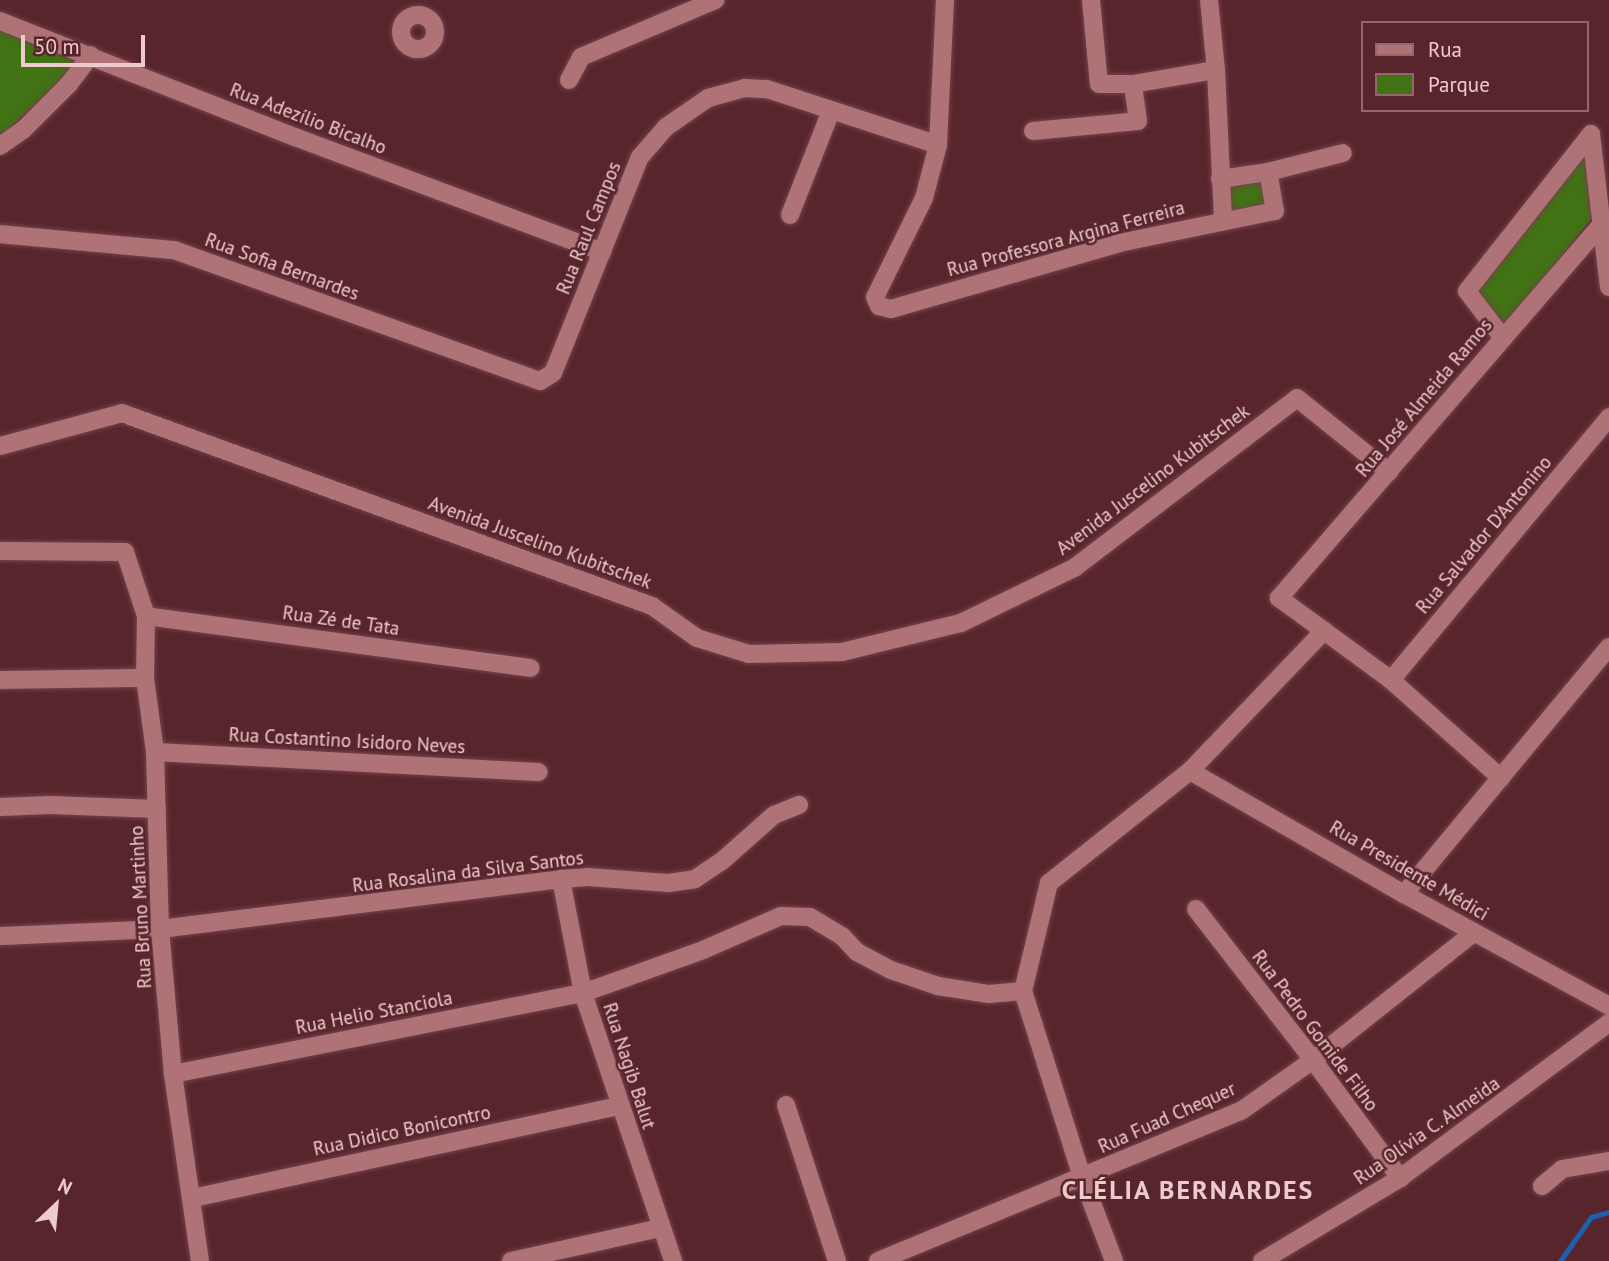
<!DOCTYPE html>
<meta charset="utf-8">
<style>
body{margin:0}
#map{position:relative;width:1609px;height:1261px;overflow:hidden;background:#59252c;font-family:"PT Sans",sans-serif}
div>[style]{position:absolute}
.green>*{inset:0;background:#417213;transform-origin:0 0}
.stream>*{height:5px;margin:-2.5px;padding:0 2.5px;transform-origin:2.5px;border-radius:2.5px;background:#1a62af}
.roads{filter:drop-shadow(0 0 2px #71444c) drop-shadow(0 0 2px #71444c)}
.minor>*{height:18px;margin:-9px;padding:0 9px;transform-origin:9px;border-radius:9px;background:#ae7277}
.minor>.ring{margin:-9px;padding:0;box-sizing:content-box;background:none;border:18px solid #ae7277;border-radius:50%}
span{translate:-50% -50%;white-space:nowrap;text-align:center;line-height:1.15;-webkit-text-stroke:5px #59252c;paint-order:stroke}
.street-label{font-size:19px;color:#edcbcd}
.district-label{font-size:26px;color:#edcbcd;font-weight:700;letter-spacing:2px}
.legend{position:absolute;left:1361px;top:21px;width:228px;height:91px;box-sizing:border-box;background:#59252c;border:2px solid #94676c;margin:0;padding:9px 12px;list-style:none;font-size:21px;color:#edcbcd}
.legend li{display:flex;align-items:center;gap:14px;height:35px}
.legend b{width:35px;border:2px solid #94676c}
.north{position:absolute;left:21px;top:1170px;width:70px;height:70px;-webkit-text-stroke:5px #59252c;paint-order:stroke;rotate:26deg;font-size:19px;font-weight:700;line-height:28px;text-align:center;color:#edcbcd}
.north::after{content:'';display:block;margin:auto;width:24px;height:32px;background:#edcbcd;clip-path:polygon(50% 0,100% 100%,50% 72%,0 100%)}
.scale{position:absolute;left:21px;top:35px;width:124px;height:32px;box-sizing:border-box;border:4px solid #edcbcd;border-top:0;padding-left:9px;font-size:21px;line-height:24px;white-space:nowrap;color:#edcbcd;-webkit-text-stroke:5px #59252c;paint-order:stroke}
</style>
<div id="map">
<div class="green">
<div style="clip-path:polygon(0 30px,79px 56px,61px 80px,0 137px)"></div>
<div style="clip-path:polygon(1585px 156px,1592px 218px,1505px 325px,1477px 292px)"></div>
<div style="left:1266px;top:176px;width:33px;height:42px;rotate:83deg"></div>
</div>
<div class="stream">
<div style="left:1560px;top:1261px;width:54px;rotate:-54.8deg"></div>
<div style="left:1591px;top:1217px;width:19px;rotate:-16deg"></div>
</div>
<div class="roads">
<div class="minor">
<div style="left:945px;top:0;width:145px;rotate:92.8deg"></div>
<div style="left:938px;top:145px;width:55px;rotate:104.8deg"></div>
<div style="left:924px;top:198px;width:110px;rotate:116.3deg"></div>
<div style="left:875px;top:297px;width:10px;rotate:66deg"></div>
<div style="left:879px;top:306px;width:12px;rotate:14deg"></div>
<div style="left:891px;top:309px;width:237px;rotate:-16.1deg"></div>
<div style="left:1119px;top:243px;width:159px;rotate:-11.6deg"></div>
<div style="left:1275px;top:211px;width:40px;rotate:-100deg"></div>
<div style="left:1091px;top:0;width:84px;rotate:84.6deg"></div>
<div style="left:1099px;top:84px;width:34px"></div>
<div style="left:1133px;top:84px;width:84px;rotate:-9.6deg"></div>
<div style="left:1209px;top:0;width:70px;rotate:84.3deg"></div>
<div style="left:1216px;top:70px;width:150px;rotate:87.3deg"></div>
<div class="ring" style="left:401px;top:15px;width:16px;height:16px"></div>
<div style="left:0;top:21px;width:317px;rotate:21.5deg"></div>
<div style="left:295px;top:137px;width:328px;rotate:20.5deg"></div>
<div style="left:569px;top:80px;width:26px;rotate:-62deg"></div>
<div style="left:581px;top:57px;width:146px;rotate:-23deg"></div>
<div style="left:1033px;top:131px;width:105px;rotate:-5.4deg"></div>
<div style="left:1138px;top:121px;width:37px;rotate:-98deg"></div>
<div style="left:0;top:146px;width:28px;rotate:-35deg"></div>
<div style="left:23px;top:130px;width:65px;rotate:-45deg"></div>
<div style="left:69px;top:84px;width:36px;rotate:-53deg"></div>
<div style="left:1220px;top:179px;width:49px;rotate:-8.3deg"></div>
<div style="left:1268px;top:172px;width:77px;rotate:-14.2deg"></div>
<div style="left:790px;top:215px;width:112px;rotate:-68.5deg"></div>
<div style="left:0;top:234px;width:175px;rotate:5.3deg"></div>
<div style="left:174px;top:250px;width:389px;rotate:19.7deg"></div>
<div style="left:540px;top:381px;width:15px;rotate:-32deg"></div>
<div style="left:553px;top:373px;width:233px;rotate:-68.1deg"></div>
<div style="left:640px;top:157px;width:40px;rotate:-49deg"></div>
<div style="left:666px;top:127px;width:51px;rotate:-34.6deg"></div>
<div style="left:708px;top:98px;width:38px;rotate:-15deg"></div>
<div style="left:745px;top:88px;width:22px;rotate:3deg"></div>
<div style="left:767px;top:89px;width:180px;rotate:18.1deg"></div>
<div style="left:1503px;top:338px;width:59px;rotate:-127.5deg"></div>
<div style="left:1467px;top:291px;width:200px;rotate:-51.7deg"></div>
<div style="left:1591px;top:134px;width:154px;rotate:83.3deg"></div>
<div style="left:0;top:446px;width:126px;rotate:-15.1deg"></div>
<div style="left:122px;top:413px;width:564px;rotate:20.01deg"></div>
<div style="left:652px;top:606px;width:55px;rotate:35.4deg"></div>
<div style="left:697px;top:638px;width:54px;rotate:17.1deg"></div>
<div style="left:749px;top:654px;width:93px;rotate:-1.2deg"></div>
<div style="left:842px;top:652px;width:122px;rotate:-13.7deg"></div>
<div style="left:961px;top:623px;width:126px;rotate:-26deg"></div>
<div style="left:1074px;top:568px;width:280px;rotate:-37.3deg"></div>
<div style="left:1297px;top:398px;width:118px;rotate:38.8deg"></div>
<div style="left:0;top:551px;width:125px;rotate:0.5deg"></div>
<div style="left:125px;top:552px;width:67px;rotate:71.8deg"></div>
<div style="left:146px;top:616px;width:62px;rotate:90.9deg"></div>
<div style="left:145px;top:678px;width:75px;rotate:82.3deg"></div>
<div style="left:155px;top:752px;width:177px;rotate:88.4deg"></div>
<div style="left:160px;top:929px;width:146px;rotate:84.9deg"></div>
<div style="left:173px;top:1074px;width:189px;rotate:81.8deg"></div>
<div style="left:146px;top:616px;width:388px;rotate:7.7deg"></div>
<div style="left:0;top:680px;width:145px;rotate:-0.8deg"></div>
<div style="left:1391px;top:680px;width:342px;rotate:-50.3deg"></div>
<div style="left:155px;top:752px;width:384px;rotate:3deg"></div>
<div style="left:1190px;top:771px;width:247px;rotate:29.9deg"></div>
<div style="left:1404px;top:894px;width:234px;rotate:28.6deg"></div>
<div style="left:1501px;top:778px;width:147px;rotate:-138.3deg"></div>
<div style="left:1391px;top:680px;width:139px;rotate:-143.8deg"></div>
<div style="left:1279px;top:598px;width:491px;rotate:-49.2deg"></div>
<div style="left:0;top:807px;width:50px;rotate:-2.3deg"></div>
<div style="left:50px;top:805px;width:107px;rotate:2.1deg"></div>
<div style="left:561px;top:879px;width:116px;rotate:79.1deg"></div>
<div style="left:583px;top:993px;width:283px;rotate:71.4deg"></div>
<div style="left:1404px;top:894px;width:321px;rotate:-50.3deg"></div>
<div style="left:1196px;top:909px;width:191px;rotate:52.2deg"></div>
<div style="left:1313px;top:1060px;width:147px;rotate:53.6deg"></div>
<div style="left:0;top:936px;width:160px;rotate:-2.5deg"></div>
<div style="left:160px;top:929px;width:404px;rotate:-7.1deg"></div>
<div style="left:561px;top:879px;width:27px;rotate:-4deg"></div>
<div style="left:588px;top:877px;width:80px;rotate:4.3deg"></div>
<div style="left:668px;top:883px;width:27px;rotate:-8deg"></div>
<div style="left:695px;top:879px;width:32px;rotate:-34deg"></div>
<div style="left:722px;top:861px;width:69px;rotate:-41.5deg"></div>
<div style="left:774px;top:815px;width:27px;rotate:-22deg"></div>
<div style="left:1023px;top:991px;width:195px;rotate:72.4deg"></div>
<div style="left:1082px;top:1177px;width:90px;rotate:69.1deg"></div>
<div style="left:173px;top:1074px;width:418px;rotate:-11.2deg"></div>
<div style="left:583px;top:993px;width:127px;rotate:-19.7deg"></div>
<div style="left:703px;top:950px;width:85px;rotate:-23.6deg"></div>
<div style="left:781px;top:916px;width:29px;rotate:2deg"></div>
<div style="left:810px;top:917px;width:37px;rotate:31deg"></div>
<div style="left:842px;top:936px;width:22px;rotate:47deg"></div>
<div style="left:857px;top:952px;width:38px;rotate:28deg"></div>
<div style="left:891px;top:970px;width:50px;rotate:18.8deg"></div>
<div style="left:938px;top:986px;width:52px;rotate:8.9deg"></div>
<div style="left:989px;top:994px;width:34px;rotate:-5deg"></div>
<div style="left:1023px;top:991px;width:111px;rotate:-76.5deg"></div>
<div style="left:1049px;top:883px;width:180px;rotate:-38.5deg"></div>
<div style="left:1190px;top:771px;width:194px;rotate:-46.3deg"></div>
<div style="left:786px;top:1105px;width:164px;rotate:71.9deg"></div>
<div style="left:1542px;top:1186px;width:26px;rotate:-40deg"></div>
<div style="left:1562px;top:1169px;width:48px;rotate:-9.7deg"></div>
<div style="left:193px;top:1198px;width:436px;rotate:-12.2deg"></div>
<div style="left:511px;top:1261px;width:153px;rotate:-12.5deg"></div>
<div style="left:878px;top:1261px;width:393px;rotate:-22.5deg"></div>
<div style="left:1241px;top:1111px;width:88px;rotate:-35.3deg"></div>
<div style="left:1313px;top:1060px;width:204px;rotate:-38.4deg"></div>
<div style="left:1262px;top:1261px;width:161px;rotate:-31deg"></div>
<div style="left:1400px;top:1178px;width:260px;rotate:-36.6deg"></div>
</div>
</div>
<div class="street-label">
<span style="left:308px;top:119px;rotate:21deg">Rua Adezílio Bicalho</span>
<span style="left:589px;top:228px;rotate:-68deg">Rua Raul Campos</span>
<span style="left:1066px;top:239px;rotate:-15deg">Rua Professora Argina Ferreira</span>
<span style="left:282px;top:267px;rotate:20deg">Rua Sofia Bernardes</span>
<span style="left:1424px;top:398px;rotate:-50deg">Rua José Almeida Ramos</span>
<span style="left:1153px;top:480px;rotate:-37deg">Avenida Juscelino Kubitschek</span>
<span style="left:1484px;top:535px;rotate:-50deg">Rua Salvador D'Antonino</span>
<span style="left:540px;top:543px;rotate:20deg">Avenida Juscelino Kubitschek</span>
<span style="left:341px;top:621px;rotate:8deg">Rua Zé de Tata</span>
<span style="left:347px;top:741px;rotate:3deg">Rua Costantino Isidoro Neves</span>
<span style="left:1409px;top:871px;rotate:30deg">Rua Presidente Médici</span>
<span style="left:468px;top:872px;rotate:-7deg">Rua Rosalina da Silva Santos</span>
<span style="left:141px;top:907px;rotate:-93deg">Rua Bruno Martinho</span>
<span style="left:374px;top:1013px;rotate:-11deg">Rua Helio Stanciola</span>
<span style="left:1315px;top:1031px;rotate:53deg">Rua Pedro Gomide Filho</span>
<span style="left:629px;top:1066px;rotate:72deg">Rua Nagib Balut</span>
<span style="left:1167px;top:1118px;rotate:-24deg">Rua Fuad Chequer</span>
<span style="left:402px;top:1131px;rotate:-12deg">Rua Didico Bonicontro</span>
<span style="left:1427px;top:1131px;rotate:-35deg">Rua Olívia C. Almeida</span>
</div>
<div class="district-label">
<span style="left:1188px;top:1190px">CLÉLIA BERNARDES</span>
</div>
<ul class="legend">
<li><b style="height:9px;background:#ae7277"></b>Rua</li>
<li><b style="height:19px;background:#417213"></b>Parque</li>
</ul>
<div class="north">N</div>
<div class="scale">50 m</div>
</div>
